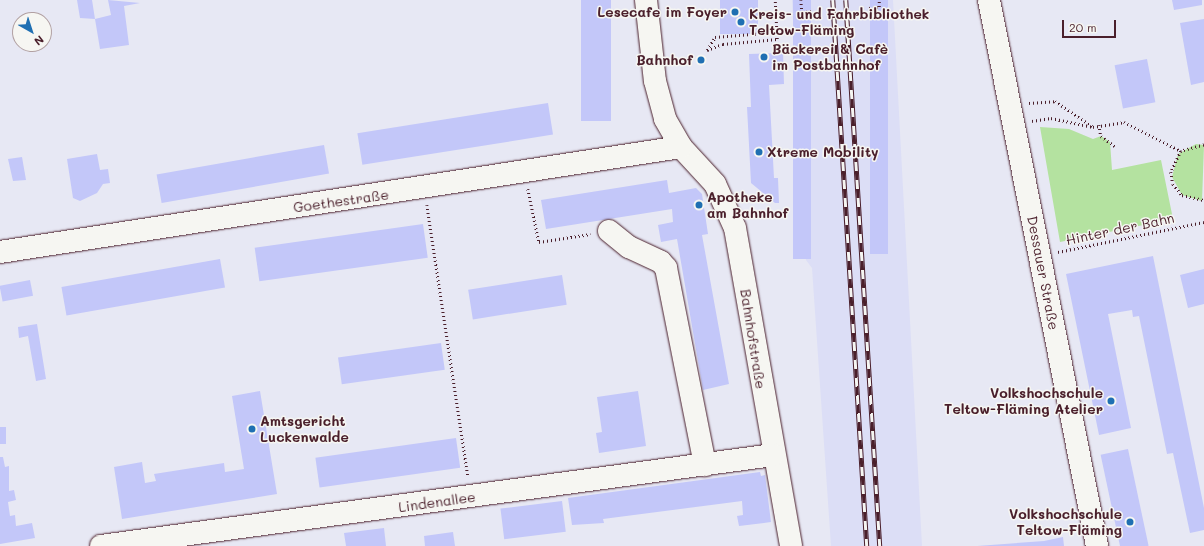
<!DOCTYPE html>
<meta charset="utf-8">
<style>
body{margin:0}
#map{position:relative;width:1204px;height:546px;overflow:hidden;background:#e7e8f4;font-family:Mali,sans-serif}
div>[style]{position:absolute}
.built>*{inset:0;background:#dcdef6}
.green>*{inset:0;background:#b4e2a0}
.building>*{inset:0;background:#c3c7f9;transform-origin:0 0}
.path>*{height:2.5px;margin-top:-1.25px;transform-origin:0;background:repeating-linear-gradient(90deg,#4a1f2b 0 1px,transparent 0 4px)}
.roads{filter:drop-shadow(0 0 1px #4a1f2b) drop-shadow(0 0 1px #4a1f2b)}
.minor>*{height:22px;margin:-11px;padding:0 11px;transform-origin:11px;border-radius:11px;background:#f6f6f2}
.rail>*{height:4.5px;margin-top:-2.25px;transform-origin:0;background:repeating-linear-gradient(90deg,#f6f6f2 0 9px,#4a1f2b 0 18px);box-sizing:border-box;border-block:1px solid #4a1f2b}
.dots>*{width:11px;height:11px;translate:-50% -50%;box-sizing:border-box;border:2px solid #f6f6f2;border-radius:50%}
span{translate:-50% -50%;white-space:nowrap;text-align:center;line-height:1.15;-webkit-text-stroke:3px #f6f6f2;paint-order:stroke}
.poi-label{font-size:14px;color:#4a1f2b;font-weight:700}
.right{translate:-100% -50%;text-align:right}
.left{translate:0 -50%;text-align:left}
.street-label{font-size:14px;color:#4a1f2b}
.north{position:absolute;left:12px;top:12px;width:40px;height:40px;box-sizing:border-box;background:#f6f6f2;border:1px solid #b1a0a2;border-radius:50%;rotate:141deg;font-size:11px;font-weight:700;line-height:16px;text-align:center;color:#4a1f2b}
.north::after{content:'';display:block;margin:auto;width:14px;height:18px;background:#1f6fb2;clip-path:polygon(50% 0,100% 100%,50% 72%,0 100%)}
.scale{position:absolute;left:1062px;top:20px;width:54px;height:18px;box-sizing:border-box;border:2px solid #4a1f2b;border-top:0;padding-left:5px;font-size:12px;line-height:14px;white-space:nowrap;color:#4a1f2b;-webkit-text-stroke:3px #f6f6f2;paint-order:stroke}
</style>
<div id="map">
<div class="built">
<div style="clip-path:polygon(792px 0,893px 0,922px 546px,831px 546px,812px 268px,806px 260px)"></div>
</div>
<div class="green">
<div style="clip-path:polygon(1040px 127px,1069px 129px,1093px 139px,1101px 136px,1110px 142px,1112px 170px,1161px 160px,1173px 219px,1060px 242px)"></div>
<div style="clip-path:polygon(1196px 144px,1204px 145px,1202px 201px,1182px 195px,1172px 177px,1178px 154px)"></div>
</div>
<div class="building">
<div style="clip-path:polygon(77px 0,92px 0,95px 19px,80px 18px)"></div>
<div style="clip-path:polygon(108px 0,140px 3px,124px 6px,129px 45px,100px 49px,95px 19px,111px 15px)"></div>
<div style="left:581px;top:0;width:30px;height:121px"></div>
<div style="left:720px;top:0;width:38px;height:34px"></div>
<div style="left:793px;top:0;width:18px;height:259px"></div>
<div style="left:870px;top:0;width:18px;height:254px"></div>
<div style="clip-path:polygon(1172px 0,1202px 0,1202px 5px,1174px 10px)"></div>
<div style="clip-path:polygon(1204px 19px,1204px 82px,1191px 85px,1180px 23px)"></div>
<div style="clip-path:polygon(783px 53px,784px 84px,769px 85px,774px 178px,778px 178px,779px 203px,775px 203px,751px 183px,747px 107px,751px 107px,749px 54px)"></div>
<div style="left:1147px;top:59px;width:44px;height:33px;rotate:79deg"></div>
<div style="left:548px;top:103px;width:32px;height:193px;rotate:81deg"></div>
<div style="left:324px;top:145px;width:29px;height:170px;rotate:80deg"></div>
<div style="clip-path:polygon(97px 154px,100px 170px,108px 169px,110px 183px,103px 184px,97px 193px,80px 201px,73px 198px,67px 159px)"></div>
<div style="clip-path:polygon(22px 157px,26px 180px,13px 181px,8px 159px)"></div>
<div style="clip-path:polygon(667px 180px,669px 193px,696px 188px,702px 194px,708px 234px,702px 235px,729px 384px,703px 390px,677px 239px,661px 242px,658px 225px,673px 222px,672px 209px,546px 229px,541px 200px)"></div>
<div style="left:423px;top:224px;width:34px;height:170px;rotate:82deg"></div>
<div style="clip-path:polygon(1153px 256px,1204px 508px,1204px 530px,1190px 533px,1173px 453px,1167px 454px,1139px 316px,1133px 317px,1132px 310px,1108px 314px,1131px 428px,1099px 435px,1066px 274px)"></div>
<div style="left:220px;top:259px;width:29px;height:161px;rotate:80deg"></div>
<div style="clip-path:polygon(1204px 269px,1204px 304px,1188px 308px,1180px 275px)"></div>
<div style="left:562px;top:275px;width:30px;height:95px;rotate:81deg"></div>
<div style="left:30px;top:280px;width:16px;height:31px;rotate:79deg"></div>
<div style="clip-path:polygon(37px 324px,46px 379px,36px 381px,28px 336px,19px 338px,18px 327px)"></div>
<div style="left:441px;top:343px;width:27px;height:104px;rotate:82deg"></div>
<div style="clip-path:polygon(260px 391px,277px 494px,122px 519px,114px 467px,142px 462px,145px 483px,156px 481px,154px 474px,224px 463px,225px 472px,244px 469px,232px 396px)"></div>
<div style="clip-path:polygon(638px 391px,646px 446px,599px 453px,596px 433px,602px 432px,597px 397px)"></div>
<div style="left:0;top:427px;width:6px;height:17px"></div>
<div style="left:456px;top:438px;width:30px;height:142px;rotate:82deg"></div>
<div style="left:1128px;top:449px;width:99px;height:28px;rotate:78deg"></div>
<div style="clip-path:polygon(0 457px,3px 457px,5px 467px,9px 466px,9px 491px,14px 490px,16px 500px,8px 502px,10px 516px,15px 515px,16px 526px,32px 523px,35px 538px,0 544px)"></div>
<div style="clip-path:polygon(760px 472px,761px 476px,765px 475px,771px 522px,739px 526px,737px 516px,743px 515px,742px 501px,603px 519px,604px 523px,572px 525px,568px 498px)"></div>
<div style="left:562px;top:501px;width:31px;height:62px;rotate:83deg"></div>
<div style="clip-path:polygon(384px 528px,386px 546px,346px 546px,344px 533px)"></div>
<div style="clip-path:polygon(453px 532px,455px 546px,425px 546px,424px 536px)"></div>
<div style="clip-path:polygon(1063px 537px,1064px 546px,977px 546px,1044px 541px)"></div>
</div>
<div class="path">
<div style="left:801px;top:0;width:12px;rotate:85deg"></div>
<div style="left:802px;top:12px;width:11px;rotate:-5deg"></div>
<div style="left:869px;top:8px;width:10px;rotate:-6deg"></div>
<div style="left:879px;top:7px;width:7px;rotate:-90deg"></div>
<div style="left:707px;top:50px;width:17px;rotate:-21deg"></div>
<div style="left:723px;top:44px;width:54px;rotate:-5.3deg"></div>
<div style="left:777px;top:39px;width:39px;rotate:-93deg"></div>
<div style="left:707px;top:50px;width:15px;rotate:-58deg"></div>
<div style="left:715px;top:37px;width:62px;rotate:-4.6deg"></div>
<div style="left:1029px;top:103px;width:26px;rotate:-4deg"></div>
<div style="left:1055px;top:101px;width:45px;rotate:34deg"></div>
<div style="left:1032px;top:121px;width:19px;rotate:-9deg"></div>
<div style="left:1051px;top:118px;width:43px;rotate:12.1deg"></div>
<div style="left:1093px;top:127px;width:31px;rotate:-9deg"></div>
<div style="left:1124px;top:122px;width:64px;rotate:27deg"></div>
<div style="left:1099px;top:125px;width:11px;rotate:80deg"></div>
<div style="left:1101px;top:136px;width:17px;rotate:36deg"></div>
<div style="left:1204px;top:145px;width:24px;rotate:165deg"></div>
<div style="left:1181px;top:151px;width:23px;rotate:115deg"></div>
<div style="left:1171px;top:172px;width:12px;rotate:81deg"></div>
<div style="left:1173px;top:184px;width:14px;rotate:51deg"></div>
<div style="left:1182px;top:195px;width:23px;rotate:13deg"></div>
<div style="left:528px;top:189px;width:54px;rotate:78.3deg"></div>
<div style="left:539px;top:242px;width:52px;rotate:-8.9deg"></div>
<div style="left:427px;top:205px;width:275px;rotate:81.4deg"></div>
<div style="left:1058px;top:252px;width:149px;rotate:-11.6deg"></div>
</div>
<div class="roads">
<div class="minor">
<div style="left:646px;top:0;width:81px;rotate:83.7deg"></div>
<div style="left:655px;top:81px;width:39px;rotate:75deg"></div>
<div style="left:665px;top:119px;width:32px;rotate:60deg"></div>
<div style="left:681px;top:147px;width:50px;rotate:47.4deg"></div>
<div style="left:715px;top:184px;width:48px;rotate:65.6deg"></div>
<div style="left:735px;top:228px;width:323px;rotate:80deg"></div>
<div style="left:989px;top:0;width:557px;rotate:78.81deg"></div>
<div style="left:609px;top:231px;width:26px;rotate:39deg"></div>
<div style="left:629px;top:247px;width:35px;rotate:25deg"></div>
<div style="left:661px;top:262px;width:8px;rotate:50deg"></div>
<div style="left:666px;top:268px;width:201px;rotate:78.8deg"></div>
<div style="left:0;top:252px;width:689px;rotate:-8.77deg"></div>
<div style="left:101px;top:546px;width:678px;rotate:-7.71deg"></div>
</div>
</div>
<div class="rail">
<div style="left:833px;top:0;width:547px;rotate:86.44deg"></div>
<div style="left:846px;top:0;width:547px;rotate:86.44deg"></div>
</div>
<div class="dots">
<div style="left:735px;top:12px;background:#1f6fb2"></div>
<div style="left:741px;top:22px;background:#1f6fb2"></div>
<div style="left:764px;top:57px;background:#1f6fb2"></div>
<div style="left:701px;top:60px;background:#1f6fb2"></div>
<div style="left:759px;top:152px;background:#1f6fb2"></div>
<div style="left:699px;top:205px;background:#1f6fb2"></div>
<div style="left:1111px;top:401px;background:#1f6fb2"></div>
<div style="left:252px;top:429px;background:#1f6fb2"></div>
<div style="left:1130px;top:522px;background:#1f6fb2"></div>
</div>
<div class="poi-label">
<span class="right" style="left:727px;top:12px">Lesecafe im Foyer</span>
<span class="left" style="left:749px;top:22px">Kreis- und Fahrbibliothek<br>Teltow-Fläming</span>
<span class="left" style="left:772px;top:57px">Bäckerei &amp; Cafè<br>im Postbahnhof</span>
<span class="right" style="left:693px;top:60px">Bahnhof</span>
<span class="left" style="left:767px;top:152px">Xtreme Mobility</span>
<span class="left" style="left:707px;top:205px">Apotheke<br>am Bahnhof</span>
<span class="right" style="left:1103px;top:401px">Volkshochschule<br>Teltow-Fläming Atelier</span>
<span class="left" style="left:260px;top:429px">Amtsgericht<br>Luckenwalde</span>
<span class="right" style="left:1122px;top:522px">Volkshochschule<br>Teltow-Fläming</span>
</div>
<div class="street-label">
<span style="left:341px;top:201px;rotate:-8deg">Goethestraße</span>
<span style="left:1120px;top:229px;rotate:-12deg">Hinter der Bahn</span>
<span style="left:1043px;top:273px;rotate:79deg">Dessauer Straße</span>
<span style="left:753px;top:339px;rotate:81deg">Bahnhofstraße</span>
<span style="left:437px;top:502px;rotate:-8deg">Lindenallee</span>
</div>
<div class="north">N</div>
<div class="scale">20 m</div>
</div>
